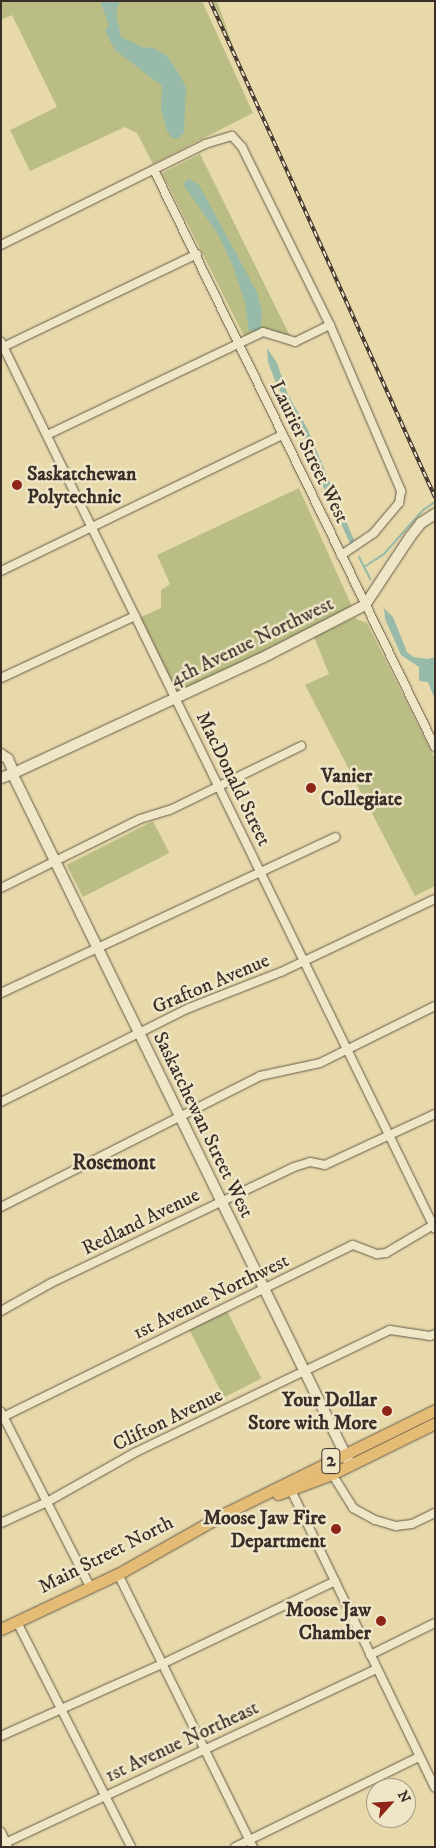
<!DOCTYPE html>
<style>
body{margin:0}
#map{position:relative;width:436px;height:1848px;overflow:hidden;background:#e7d9aa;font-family:"IM FELL DW Pica",serif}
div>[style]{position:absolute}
.green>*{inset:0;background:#babe85;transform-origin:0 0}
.water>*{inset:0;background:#97baa9}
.stream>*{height:2px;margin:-1px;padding:0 1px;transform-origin:1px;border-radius:1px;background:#97baa9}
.roads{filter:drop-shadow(0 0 1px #655948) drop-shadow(0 0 1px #655948)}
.street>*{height:8px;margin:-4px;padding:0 4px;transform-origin:4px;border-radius:4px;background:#efe6c8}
.secondary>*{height:10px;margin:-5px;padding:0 5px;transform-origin:5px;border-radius:5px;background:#efe6c8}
.primary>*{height:11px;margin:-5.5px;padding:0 5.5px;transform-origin:5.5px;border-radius:5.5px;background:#e4bc75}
.rail>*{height:4px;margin-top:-2px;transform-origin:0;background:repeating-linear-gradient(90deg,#efe6c8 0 5.5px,#3a2e28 0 11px);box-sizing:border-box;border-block:1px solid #3a2e28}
.dots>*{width:14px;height:14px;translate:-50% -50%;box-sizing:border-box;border:2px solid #efe6c8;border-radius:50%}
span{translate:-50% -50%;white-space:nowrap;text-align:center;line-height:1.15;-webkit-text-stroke:5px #efe6c8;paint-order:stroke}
.shield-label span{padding:1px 4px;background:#efe6c8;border:1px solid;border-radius:4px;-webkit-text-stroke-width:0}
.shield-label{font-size:19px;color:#3a2e28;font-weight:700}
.street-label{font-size:20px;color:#3a2e28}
.poi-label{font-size:20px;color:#3a2e28;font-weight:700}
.left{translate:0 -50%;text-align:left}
.right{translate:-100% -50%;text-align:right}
.neighbourhood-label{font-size:21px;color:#3a2e28;font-weight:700}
.frame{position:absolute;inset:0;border:2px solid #3a2e28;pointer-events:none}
.north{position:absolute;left:366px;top:1778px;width:50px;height:50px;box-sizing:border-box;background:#efe6c8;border:1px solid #a79c88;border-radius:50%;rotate:64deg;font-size:14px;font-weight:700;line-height:20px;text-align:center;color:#3a2e28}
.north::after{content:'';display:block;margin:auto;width:18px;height:22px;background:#8f2418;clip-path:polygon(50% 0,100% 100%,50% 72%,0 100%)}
</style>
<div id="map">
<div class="green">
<div style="clip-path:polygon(1px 1px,202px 1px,253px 113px,153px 164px,137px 133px,125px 127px,30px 171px,10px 130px,57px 107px,12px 15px,1px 20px)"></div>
<div style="clip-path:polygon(211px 1px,217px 1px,236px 55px)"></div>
<div style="clip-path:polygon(200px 154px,294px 344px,264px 335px,245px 338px,162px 173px)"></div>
<div style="clip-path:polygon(299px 488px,353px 609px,177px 695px,139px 618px,161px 608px,161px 590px,170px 584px,157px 555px)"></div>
<div style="clip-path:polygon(354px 618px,367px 623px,435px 759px,435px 886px,415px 896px,305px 685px,329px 674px,314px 637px)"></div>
<div style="left:153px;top:821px;width:36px;height:97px;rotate:63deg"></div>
<div style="left:226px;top:1309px;width:78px;height:42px;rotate:63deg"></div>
</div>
<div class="water">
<div style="clip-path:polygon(100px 1px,120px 1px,116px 13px,121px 37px,144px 48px,152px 47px,167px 56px,180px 75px,186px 88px,184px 133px,177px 139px,172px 138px,167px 131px,161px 109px,162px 86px,115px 50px,105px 31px,109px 25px)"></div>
<div style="clip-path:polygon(189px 179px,199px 185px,257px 292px,262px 310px,261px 330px,249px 331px,245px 303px,233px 266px,219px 236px,183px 184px)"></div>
<div style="clip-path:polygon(267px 348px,277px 363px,288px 395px,307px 428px,354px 540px,351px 545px,321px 482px,303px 434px,276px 383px,268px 362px)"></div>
<div style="clip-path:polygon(384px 608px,393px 617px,407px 652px,413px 657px,428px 659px,435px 657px,435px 700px,428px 682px,419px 681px,419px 667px,401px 655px,385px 619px)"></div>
</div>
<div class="stream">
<div style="left:359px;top:557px;width:25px;rotate:63deg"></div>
<div style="left:364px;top:567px;width:24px;rotate:-33deg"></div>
<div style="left:384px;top:554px;width:59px;rotate:-48.4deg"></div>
<div style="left:423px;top:510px;width:14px;rotate:-34deg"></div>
</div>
<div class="roads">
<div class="street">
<div style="left:154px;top:170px;width:642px;rotate:64.03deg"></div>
<div style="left:1px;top:245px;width:228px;rotate:-26.3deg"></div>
<div style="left:205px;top:144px;width:28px;rotate:-17deg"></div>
<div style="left:232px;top:136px;width:15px;rotate:48deg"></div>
<div style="left:242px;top:147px;width:199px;rotate:63.7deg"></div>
<div style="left:330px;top:325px;width:181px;rotate:66.8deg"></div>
<div style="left:401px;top:491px;width:12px;rotate:99deg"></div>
<div style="left:399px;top:503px;width:39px;rotate:130deg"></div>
<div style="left:374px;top:533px;width:40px;rotate:146deg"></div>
<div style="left:1px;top:342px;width:987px;rotate:63.93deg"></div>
<div style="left:3px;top:347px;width:215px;rotate:-25.6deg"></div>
<div style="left:47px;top:435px;width:239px;rotate:-25.5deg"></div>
<div style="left:263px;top:332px;width:34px;rotate:17deg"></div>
<div style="left:295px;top:342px;width:39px;rotate:-26deg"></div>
<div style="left:1px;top:571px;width:312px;rotate:-25.8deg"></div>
<div style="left:1px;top:678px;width:148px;rotate:-24.8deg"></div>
<div style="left:1px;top:888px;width:155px;rotate:-26.4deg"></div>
<div style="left:140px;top:819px;width:31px;rotate:-17deg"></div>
<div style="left:170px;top:810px;width:146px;rotate:-26deg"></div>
<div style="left:1px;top:993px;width:369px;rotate:-25deg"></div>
<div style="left:1px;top:1102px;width:210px;rotate:-26.6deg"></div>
<div style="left:189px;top:1008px;width:99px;rotate:-21.4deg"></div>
<div style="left:281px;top:972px;width:170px;rotate:-25.4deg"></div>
<div style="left:1px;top:1207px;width:290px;rotate:-26.8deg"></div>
<div style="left:260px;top:1076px;width:61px;rotate:-12.2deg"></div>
<div style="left:320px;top:1063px;width:128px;rotate:-26.4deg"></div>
<div style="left:1px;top:1311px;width:57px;rotate:-29.2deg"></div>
<div style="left:51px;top:1283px;width:269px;rotate:-25.5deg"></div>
<div style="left:294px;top:1167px;width:17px;rotate:-17deg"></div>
<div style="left:310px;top:1162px;width:15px;rotate:11deg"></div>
<div style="left:325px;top:1165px;width:121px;rotate:-24.9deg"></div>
<div style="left:1px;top:1412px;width:196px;rotate:63deg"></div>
<div style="left:1px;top:1418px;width:392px;rotate:-26.2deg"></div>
<div style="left:353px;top:1245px;width:26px;rotate:21deg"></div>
<div style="left:377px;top:1254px;width:9px;rotate:-6deg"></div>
<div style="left:386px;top:1253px;width:57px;rotate:-30.6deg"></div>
<div style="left:332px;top:1474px;width:40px;rotate:58deg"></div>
<div style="left:353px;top:1508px;width:25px;rotate:29deg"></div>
<div style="left:375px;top:1520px;width:22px;rotate:16deg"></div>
<div style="left:396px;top:1526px;width:16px;rotate:-7deg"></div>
<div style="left:412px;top:1524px;width:25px;rotate:-26deg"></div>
<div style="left:289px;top:1486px;width:335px;rotate:64.2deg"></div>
<div style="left:1px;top:1523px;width:51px;rotate:-24.5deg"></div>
<div style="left:47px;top:1502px;width:100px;rotate:-29.4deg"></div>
<div style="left:134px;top:1453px;width:284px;rotate:-25.7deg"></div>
<div style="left:390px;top:1330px;width:40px;rotate:8.5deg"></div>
<div style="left:430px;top:1336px;width:5px;rotate:-22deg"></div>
<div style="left:118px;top:1574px;width:305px;rotate:63.7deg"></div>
<div style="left:17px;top:1622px;width:252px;rotate:63.1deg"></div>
<div style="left:370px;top:1655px;width:72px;rotate:-26.2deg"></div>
<div style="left:1px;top:1736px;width:176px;rotate:-24.1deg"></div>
<div style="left:162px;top:1664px;width:192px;rotate:-25.6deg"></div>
<div style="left:1px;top:1832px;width:17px;rotate:65deg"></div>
<div style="left:1px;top:1845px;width:415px;rotate:-25.1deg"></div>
<div style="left:235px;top:1847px;width:205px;rotate:-26.1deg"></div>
</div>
<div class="secondary">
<div style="left:1px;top:754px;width:9px;rotate:36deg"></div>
<div style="left:8px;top:759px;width:15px;rotate:67deg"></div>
<div style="left:14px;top:773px;width:14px;rotate:159deg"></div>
<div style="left:14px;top:773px;width:273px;rotate:-24.9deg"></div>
<div style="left:262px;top:658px;width:116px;rotate:-27.2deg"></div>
<div style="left:365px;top:605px;width:82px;rotate:-56.5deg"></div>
<div style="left:410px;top:537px;width:18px;rotate:-52deg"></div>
<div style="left:421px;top:523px;width:17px;rotate:-33deg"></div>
<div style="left:13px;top:775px;width:767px;rotate:63.94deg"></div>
</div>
<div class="primary">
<div style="left:278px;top:1494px;width:58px;rotate:-20.3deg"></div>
<div style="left:332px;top:1474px;width:115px;rotate:-26.3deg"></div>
<div style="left:1px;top:1629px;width:129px;rotate:-25.2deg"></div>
<div style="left:118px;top:1574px;width:124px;rotate:-29.5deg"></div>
<div style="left:226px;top:1513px;width:233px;rotate:-26.2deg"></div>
</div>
</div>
<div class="rail">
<div style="left:210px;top:1px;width:545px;rotate:65.6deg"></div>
</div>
<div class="dots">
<div style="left:17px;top:485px;background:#8f2418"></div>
<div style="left:311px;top:788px;background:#8f2418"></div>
<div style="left:387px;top:1411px;background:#8f2418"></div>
<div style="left:336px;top:1529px;background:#8f2418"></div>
<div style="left:381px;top:1621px;background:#8f2418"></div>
</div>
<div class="shield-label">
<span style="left:331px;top:1461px">2</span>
</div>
<div class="street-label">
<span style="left:309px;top:452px;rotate:64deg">Laurier Street West</span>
<span style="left:252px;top:642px;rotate:-26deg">4th Avenue Northwest</span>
<span style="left:233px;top:779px;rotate:64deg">MacDonald Street</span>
<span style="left:211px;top:984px;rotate:-23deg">Grafton Avenue</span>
<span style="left:203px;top:1125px;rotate:64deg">Saskatchewan Street West</span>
<span style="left:141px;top:1222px;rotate:-26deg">Redland Avenue</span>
<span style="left:211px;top:1297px;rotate:-26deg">1st Avenue Northwest</span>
<span style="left:168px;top:1420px;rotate:-26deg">Clifton Avenue</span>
<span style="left:106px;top:1555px;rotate:-27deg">Main Street North</span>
<span style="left:182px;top:1742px;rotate:-25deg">1st Avenue Northeast</span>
</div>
<div class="poi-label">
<span class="left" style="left:27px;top:486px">Saskatchewan<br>Polytechnic</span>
<span class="left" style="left:321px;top:788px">Vanier<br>Collegiate</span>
<span class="right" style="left:377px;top:1412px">Your Dollar<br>Store with More</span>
<span class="right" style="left:326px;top:1530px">Moose Jaw Fire<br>Department</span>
<span class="right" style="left:371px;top:1622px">Moose Jaw<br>Chamber</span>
</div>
<div class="neighbourhood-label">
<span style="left:114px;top:1163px">Rosemont</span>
</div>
<div class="frame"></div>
<div class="north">N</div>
</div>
